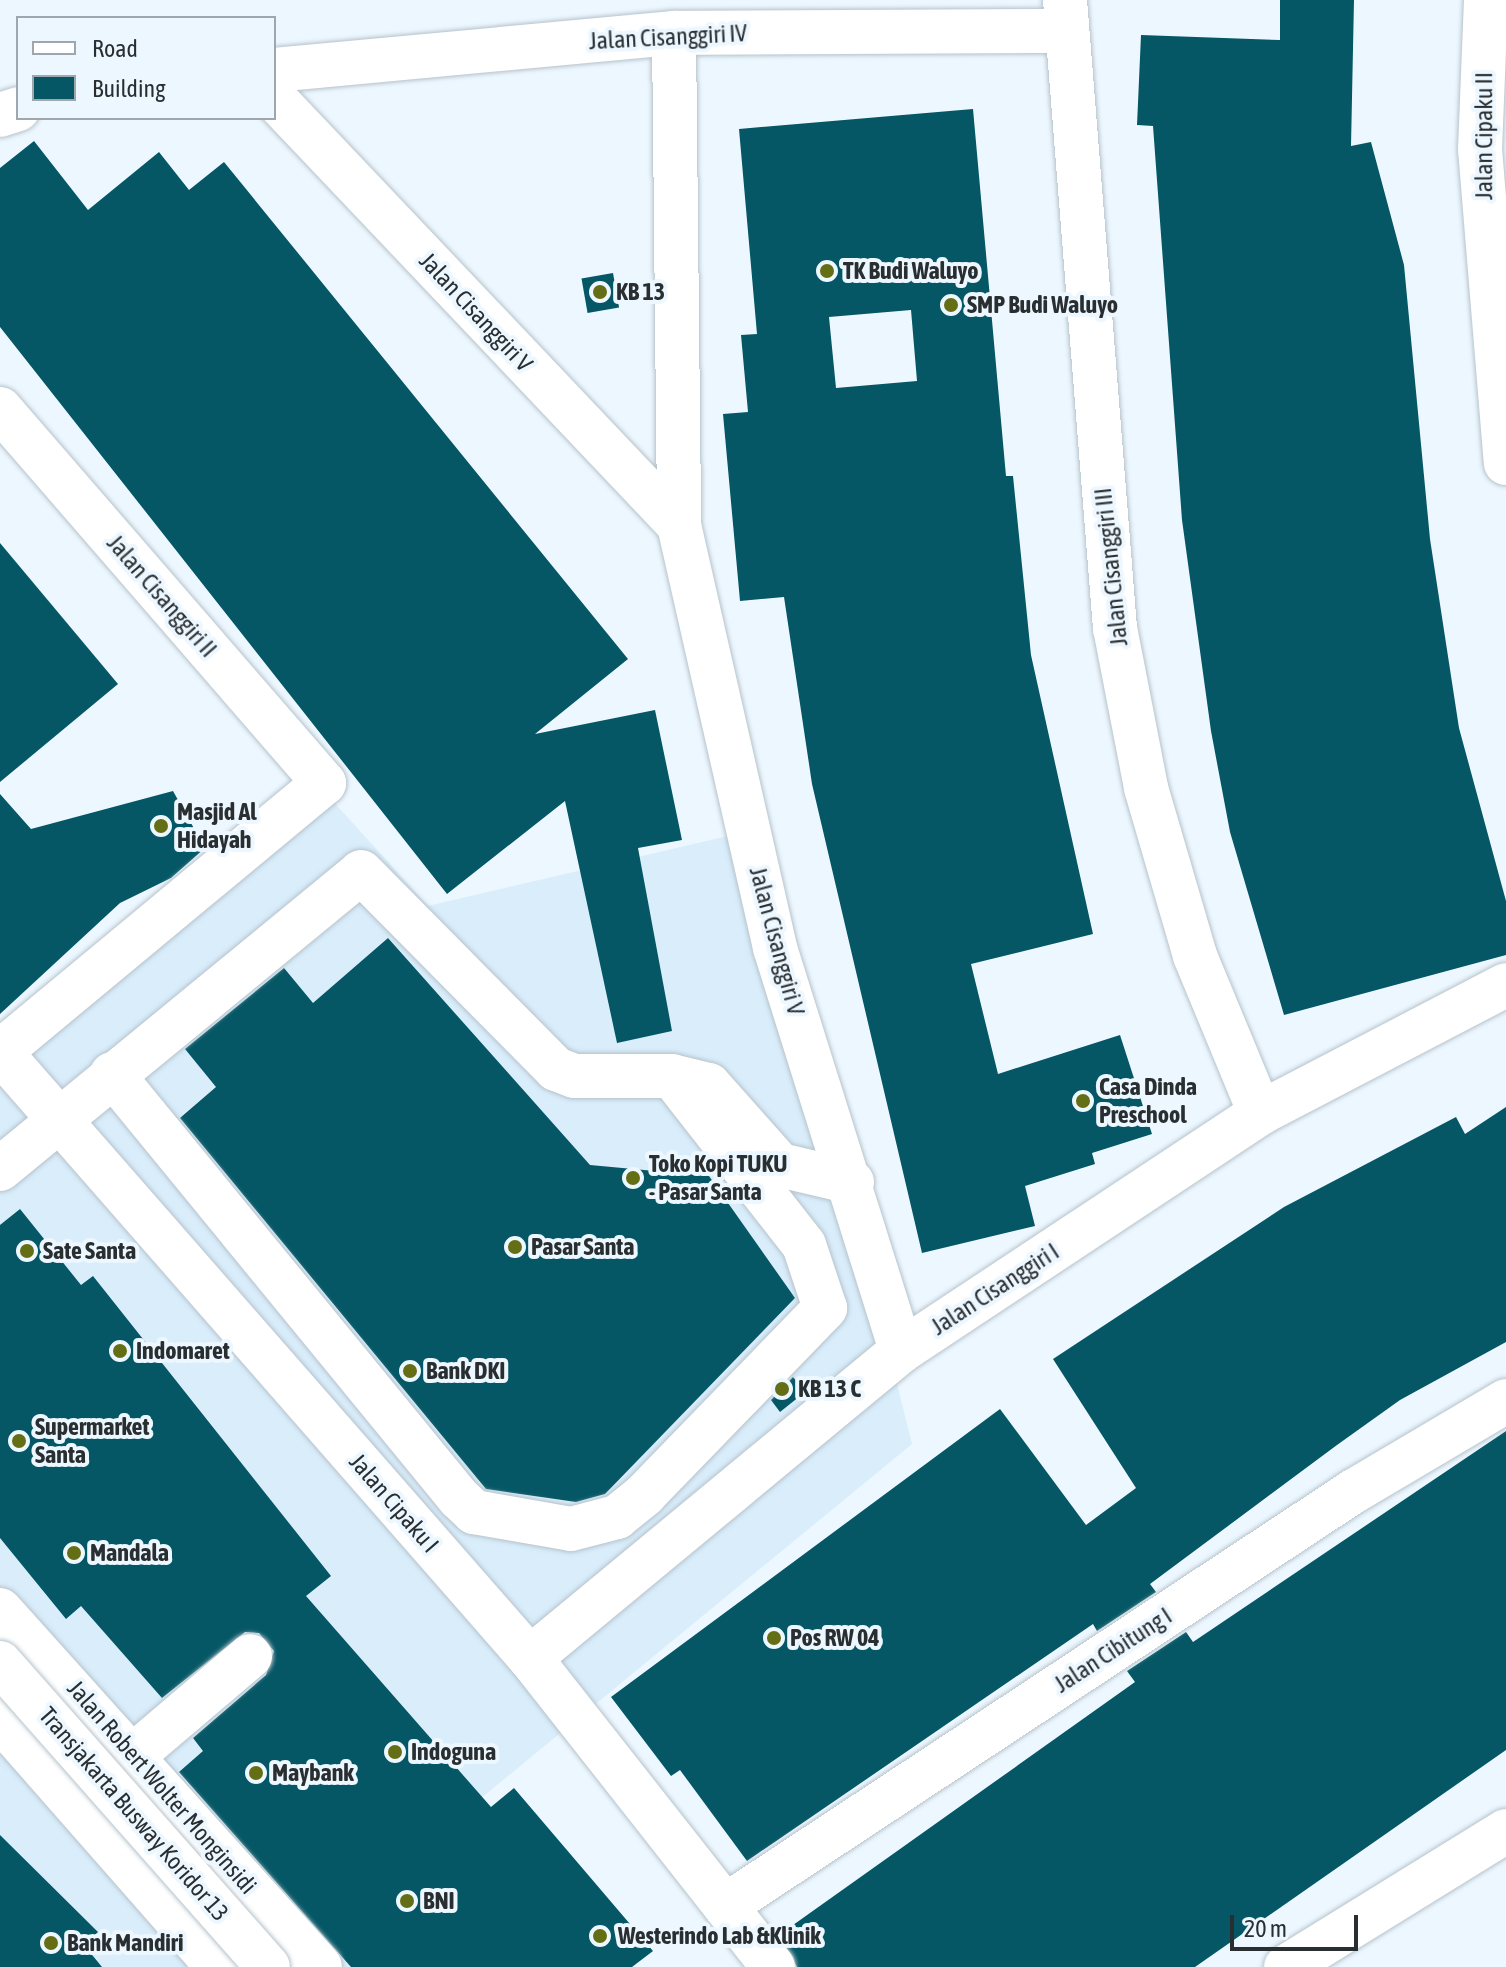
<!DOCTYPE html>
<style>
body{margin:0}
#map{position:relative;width:1506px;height:1967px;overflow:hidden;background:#edf7ff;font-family:"Asap Condensed",sans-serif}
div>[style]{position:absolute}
.built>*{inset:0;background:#d9edfb}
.building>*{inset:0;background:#055765;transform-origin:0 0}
.roads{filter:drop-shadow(0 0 2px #b6c3cb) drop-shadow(0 0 2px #b6c3cb)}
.minor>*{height:44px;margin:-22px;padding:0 22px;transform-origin:22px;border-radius:22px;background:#fff}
.major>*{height:44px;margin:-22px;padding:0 22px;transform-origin:22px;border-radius:22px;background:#fff}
.bridges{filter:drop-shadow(0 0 2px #b6c3cb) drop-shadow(0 0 2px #b6c3cb)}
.minor-bridge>*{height:44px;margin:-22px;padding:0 22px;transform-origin:22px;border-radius:22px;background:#fff}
.dots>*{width:22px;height:22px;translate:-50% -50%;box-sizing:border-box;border:4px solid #edf7ff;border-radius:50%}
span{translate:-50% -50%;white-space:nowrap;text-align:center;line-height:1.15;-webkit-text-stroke:8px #edf7ff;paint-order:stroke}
.street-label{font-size:24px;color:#292e31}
.poi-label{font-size:24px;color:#292e31;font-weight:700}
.left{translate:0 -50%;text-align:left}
.legend{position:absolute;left:16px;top:16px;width:260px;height:104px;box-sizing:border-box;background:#edf7ff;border:2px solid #9fa7ad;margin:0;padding:10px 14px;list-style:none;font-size:24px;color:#292e31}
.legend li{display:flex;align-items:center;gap:16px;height:40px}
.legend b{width:40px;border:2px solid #9fa7ad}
.scale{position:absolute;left:1230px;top:1915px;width:128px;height:36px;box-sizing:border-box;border:4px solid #292e31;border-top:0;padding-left:10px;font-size:24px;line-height:28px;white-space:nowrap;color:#292e31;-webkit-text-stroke:6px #edf7ff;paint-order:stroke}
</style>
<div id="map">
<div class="built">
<div style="clip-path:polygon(320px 787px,428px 906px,758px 829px,912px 1444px,424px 1845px,526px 1967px,0 1967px,0 1061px)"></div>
</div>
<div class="building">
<div style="clip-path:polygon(1280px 0,1354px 0,1351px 146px,1371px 142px,1404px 265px,1430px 539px,1459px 728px,1506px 901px,1506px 955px,1284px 1015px,1230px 832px,1211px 731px,1182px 520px,1153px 126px,1137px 125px,1141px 35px,1280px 40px)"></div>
<div style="clip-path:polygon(evenodd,973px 109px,1006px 476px,1013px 476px,1031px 655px,1093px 934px,971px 964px,998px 1074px,1120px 1035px,1152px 1134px,1092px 1153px,1095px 1164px,1025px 1186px,1035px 1226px,922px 1253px,812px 784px,784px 597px,740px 601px,723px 414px,748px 412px,741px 335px,757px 334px,739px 129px,973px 109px,911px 310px,917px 381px,836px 388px,829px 317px,911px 310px)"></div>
<div style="clip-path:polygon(34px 141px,88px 210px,159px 152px,189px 190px,224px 162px,628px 659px,535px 734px,655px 710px,682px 840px,638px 848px,672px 1031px,617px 1043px,565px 801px,447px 894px,0 327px,0 168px)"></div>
<div style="left:613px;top:273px;width:35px;height:32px;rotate:80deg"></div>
<div style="clip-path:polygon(0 543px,118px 684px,0 782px)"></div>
<div style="clip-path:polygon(173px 791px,205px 848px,171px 878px,120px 903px,0 1014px,0 794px,31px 829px)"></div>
<div style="clip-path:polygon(388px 938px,590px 1165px,709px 1176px,795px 1298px,605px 1494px,576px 1502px,486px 1489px,180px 1118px,216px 1087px,185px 1049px,284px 968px,313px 1003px)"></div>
<div style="clip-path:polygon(1506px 1107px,1506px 1342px,1400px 1400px,1337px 1445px,1150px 1584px,1156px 1592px,1097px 1631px,1093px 1624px,747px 1861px,680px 1770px,671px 1776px,611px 1697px,1000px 1409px,1086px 1525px,1136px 1488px,1053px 1359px,1284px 1207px,1456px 1117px,1465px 1134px)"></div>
<div style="clip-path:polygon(20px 1209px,81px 1285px,93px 1276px,331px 1576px,306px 1596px,491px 1807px,514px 1788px,653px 1951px,632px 1967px,351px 1967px,179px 1772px,203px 1751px,193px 1738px,266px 1675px,274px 1651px,259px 1633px,245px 1632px,162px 1698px,81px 1606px,66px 1619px,0 1538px,0 1225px)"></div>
<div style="clip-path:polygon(793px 1377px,805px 1392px,780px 1412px,771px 1400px)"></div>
<div style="clip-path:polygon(1506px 1431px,1506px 1750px,1195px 1967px,797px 1967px,779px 1935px,1135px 1682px,1127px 1671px,1186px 1632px,1193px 1642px)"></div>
<div style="clip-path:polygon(0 1835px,98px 1932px,84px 1945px,102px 1967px,0 1967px)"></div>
</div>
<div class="roads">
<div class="minor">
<div style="left:1065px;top:0;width:630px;rotate:85.45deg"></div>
<div style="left:1115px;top:628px;width:163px;rotate:79deg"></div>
<div style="left:1146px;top:788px;width:175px;rotate:73.7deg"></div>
<div style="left:1195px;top:956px;width:170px;rotate:67.5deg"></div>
<div style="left:1486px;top:0;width:149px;rotate:92.3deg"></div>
<div style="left:1480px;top:149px;width:315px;rotate:85.3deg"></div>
<div style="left:674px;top:33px;width:492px;rotate:89.4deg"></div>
<div style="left:679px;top:525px;width:434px;rotate:77.2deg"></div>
<div style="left:775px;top:948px;width:422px;rotate:72.6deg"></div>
<div style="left:274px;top:70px;width:402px;rotate:-5.3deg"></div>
<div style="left:674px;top:33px;width:388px;rotate:-0.3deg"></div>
<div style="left:274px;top:98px;width:589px;rotate:46.51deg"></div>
<div style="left:0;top:115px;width:19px;rotate:-18deg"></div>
<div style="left:0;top:409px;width:495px;rotate:49.1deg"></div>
<div style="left:324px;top:783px;width:421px;rotate:140.3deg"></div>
<div style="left:0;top:1052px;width:805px;rotate:48.83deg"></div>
<div style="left:530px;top:1658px;width:393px;rotate:51.8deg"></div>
<div style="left:112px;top:1074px;width:548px;rotate:50.7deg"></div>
<div style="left:459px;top:1498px;width:21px;rotate:43deg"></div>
<div style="left:474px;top:1512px;width:98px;rotate:9.9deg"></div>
<div style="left:571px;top:1529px;width:48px;rotate:-14.6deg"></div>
<div style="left:617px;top:1517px;width:36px;rotate:-39deg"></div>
<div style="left:645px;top:1494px;width:259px;rotate:-45.9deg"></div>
<div style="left:825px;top:1308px;width:66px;rotate:-108.4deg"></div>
<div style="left:804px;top:1245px;width:214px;rotate:-128deg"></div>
<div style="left:0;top:1169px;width:467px;rotate:-39.4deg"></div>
<div style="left:361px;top:872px;width:277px;rotate:45.3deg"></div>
<div style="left:556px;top:1069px;width:19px;rotate:21deg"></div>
<div style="left:574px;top:1076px;width:98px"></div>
<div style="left:672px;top:1076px;width:38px;rotate:14deg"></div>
<div style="left:709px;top:1085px;width:107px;rotate:48.4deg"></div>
<div style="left:780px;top:1165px;width:74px;rotate:13.3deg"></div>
<div style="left:530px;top:1658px;width:482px;rotate:-39.6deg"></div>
<div style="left:901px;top:1351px;width:431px;rotate:-33.5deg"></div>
<div style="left:1260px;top:1113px;width:277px;rotate:-27.5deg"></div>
<div style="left:135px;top:1754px;width:151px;rotate:-40.4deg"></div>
<div style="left:725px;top:1906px;width:754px;rotate:-33.42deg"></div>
<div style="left:1354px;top:1491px;width:177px;rotate:-30.6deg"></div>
<div style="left:1286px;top:1967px;width:259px;rotate:-31.7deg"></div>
</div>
<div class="major">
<div style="left:0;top:1610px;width:479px;rotate:48.1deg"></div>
<div style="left:0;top:1719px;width:330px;rotate:48.7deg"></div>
</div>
</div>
<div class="bridges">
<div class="minor-bridge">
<div style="left:0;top:1663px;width:405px;rotate:48.6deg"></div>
</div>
</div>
<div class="dots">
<div style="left:827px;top:271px;background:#646e15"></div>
<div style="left:600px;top:292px;background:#646e15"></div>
<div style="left:951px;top:305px;background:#646e15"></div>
<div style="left:161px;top:826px;background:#646e15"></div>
<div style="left:1083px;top:1101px;background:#646e15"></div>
<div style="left:633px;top:1178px;background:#646e15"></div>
<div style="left:515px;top:1247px;background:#646e15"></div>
<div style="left:27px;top:1251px;background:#646e15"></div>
<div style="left:120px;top:1351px;background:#646e15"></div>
<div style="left:410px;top:1371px;background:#646e15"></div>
<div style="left:782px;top:1389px;background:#646e15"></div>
<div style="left:19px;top:1441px;background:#646e15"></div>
<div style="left:74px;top:1553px;background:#646e15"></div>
<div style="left:774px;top:1638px;background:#646e15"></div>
<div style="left:395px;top:1752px;background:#646e15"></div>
<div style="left:256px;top:1773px;background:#646e15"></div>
<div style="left:407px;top:1901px;background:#646e15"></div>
<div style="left:600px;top:1936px;background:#646e15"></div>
<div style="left:51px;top:1943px;background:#646e15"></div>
</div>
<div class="street-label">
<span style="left:668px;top:37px;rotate:-3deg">Jalan Cisanggiri IV</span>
<span style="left:1484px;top:136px;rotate:-90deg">Jalan Cipaku II</span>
<span style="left:476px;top:312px;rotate:47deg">Jalan Cisanggiri V</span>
<span style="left:1111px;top:567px;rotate:-96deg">Jalan Cisanggiri III</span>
<span style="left:162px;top:596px;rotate:49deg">Jalan Cisanggiri II</span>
<span style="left:777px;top:941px;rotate:75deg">Jalan Cisanggiri V</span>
<span style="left:995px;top:1289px;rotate:-33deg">Jalan Cisanggiri I</span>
<span style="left:394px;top:1503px;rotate:49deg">Jalan Cipaku I</span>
<span style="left:1113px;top:1650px;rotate:-33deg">Jalan Cibitung I</span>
<span style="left:162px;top:1787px;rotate:49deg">Jalan Robert Wolter Monginsidi</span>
<span style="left:134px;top:1814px;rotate:49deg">Transjakarta Busway Koridor 13</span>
</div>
<div class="poi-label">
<span class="left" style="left:843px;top:271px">TK Budi Waluyo</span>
<span class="left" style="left:616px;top:292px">KB 13</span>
<span class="left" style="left:967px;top:305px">SMP Budi Waluyo</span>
<span class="left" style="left:177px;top:826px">Masjid Al<br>Hidayah</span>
<span class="left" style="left:1099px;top:1101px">Casa Dinda<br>Preschool</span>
<span class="left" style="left:649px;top:1178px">Toko Kopi TUKU<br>- Pasar Santa</span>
<span class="left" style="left:531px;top:1247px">Pasar Santa</span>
<span class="left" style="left:43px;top:1251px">Sate Santa</span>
<span class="left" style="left:136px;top:1351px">Indomaret</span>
<span class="left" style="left:426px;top:1371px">Bank DKI</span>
<span class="left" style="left:798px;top:1389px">KB 13 C</span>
<span class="left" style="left:35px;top:1441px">Supermarket<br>Santa</span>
<span class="left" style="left:90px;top:1553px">Mandala</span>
<span class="left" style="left:790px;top:1638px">Pos RW 04</span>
<span class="left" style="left:411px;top:1752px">Indoguna</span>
<span class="left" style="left:272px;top:1773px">Maybank</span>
<span class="left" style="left:423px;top:1901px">BNI</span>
<span class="left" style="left:618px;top:1936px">Westerindo Lab &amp;Klinik</span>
<span class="left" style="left:67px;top:1943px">Bank Mandiri</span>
</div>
<ul class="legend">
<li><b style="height:10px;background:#fff"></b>Road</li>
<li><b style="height:22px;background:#055765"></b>Building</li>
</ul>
<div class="scale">20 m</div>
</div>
